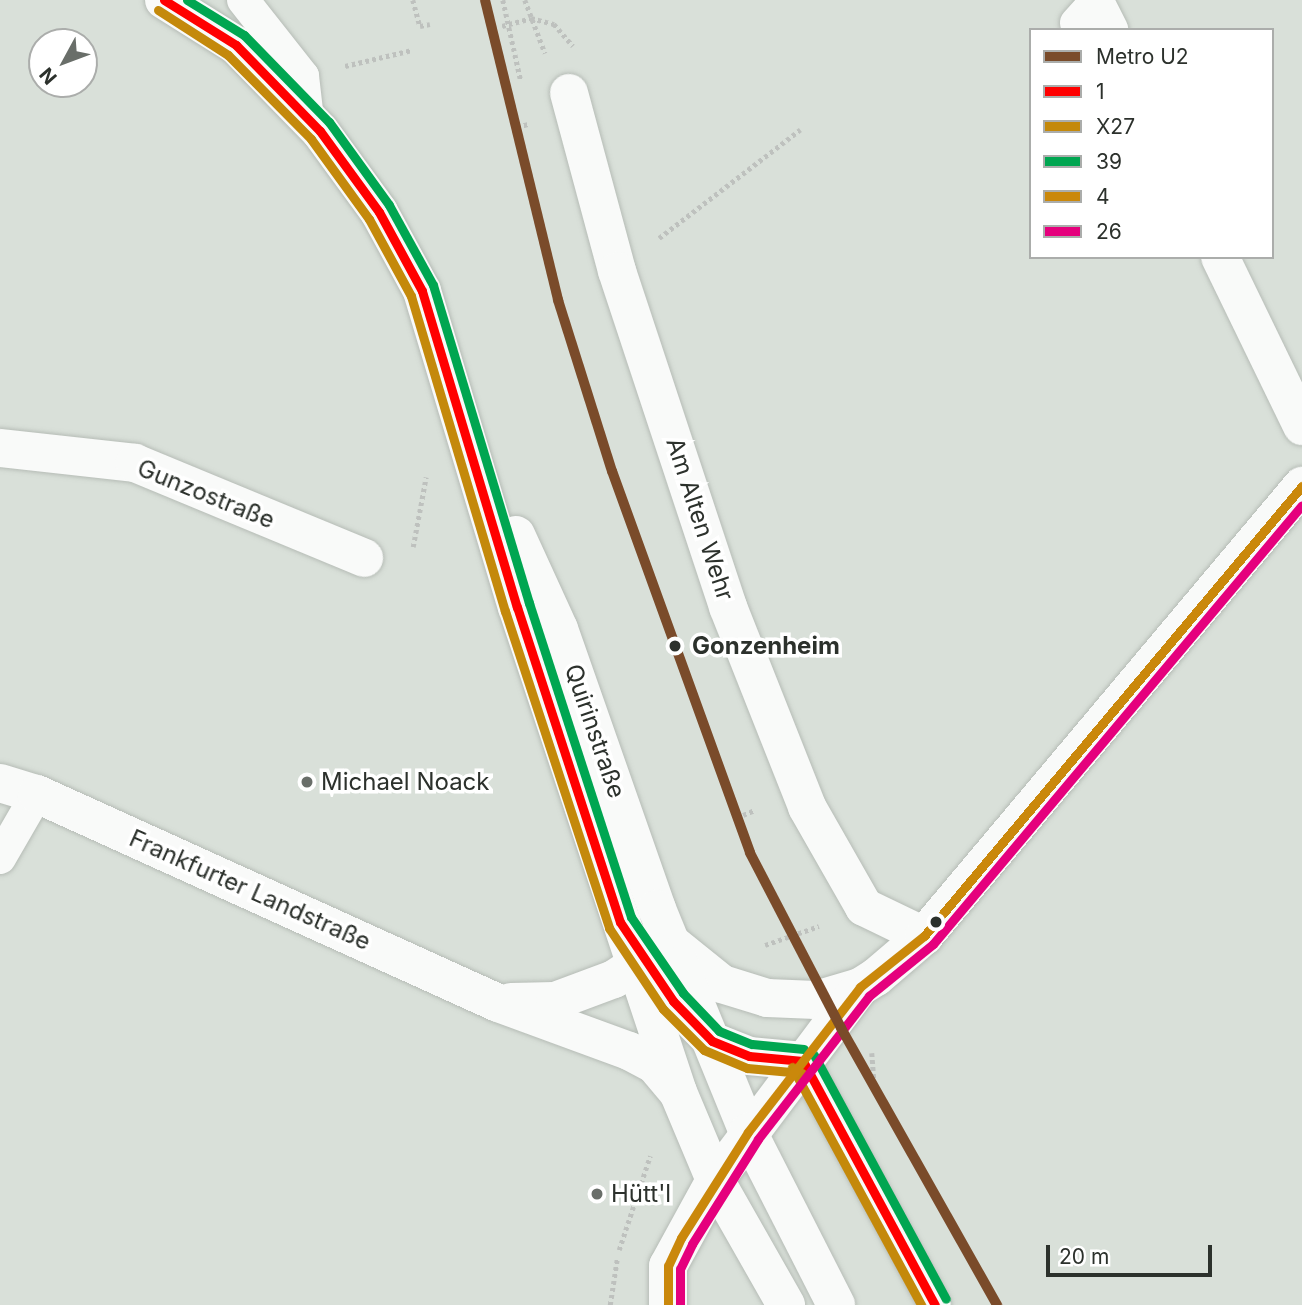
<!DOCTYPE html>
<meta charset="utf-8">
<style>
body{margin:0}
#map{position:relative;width:1302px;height:1305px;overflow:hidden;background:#d9e0d9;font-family:Inter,sans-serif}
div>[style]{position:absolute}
.path>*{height:4.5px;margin-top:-2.25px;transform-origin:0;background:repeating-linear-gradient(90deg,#bec1be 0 3.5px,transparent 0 7px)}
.roads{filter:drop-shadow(0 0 2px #b6bcb6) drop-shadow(0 0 2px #b6bcb6)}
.lane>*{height:32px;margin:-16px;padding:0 16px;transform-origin:16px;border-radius:16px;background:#f9faf9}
.street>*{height:38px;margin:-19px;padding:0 19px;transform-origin:19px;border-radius:19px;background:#f9faf9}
.secondary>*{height:38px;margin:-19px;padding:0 19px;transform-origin:19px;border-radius:19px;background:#f9faf9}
.bus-1>*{height:9px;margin:-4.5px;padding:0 4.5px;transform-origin:4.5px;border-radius:4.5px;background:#f00}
.bus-2>*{height:9px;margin:-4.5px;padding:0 4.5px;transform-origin:4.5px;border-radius:4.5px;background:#c4890b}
.bus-3>*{height:9px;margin:-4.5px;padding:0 4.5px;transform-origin:4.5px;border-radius:4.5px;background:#00a651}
.bus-4>*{height:9px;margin:-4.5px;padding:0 4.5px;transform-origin:4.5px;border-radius:4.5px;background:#ca880b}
.bus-5>*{height:9px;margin:-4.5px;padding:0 4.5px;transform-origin:4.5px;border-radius:4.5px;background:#e5007d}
.metro-1>*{height:10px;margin:-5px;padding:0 5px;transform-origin:5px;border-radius:5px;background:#7a4b2a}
.dots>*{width:19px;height:19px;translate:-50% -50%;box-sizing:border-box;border:4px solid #fff;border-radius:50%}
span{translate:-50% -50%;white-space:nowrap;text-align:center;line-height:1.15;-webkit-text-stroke:7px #fff;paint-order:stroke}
.street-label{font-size:24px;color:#2c312c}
.stop-label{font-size:24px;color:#2c312c;font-weight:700}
.left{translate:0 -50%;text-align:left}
.poi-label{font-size:24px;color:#2c312c}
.legend{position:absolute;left:1029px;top:28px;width:245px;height:231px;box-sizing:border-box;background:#fff;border:2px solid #abadab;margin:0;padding:9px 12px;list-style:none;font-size:21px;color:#2c312c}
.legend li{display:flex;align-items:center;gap:14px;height:35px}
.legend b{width:35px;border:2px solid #abadab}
.north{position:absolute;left:28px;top:28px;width:70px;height:70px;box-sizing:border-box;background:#fff;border:2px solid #abadab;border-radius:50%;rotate:229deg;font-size:19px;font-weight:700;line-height:28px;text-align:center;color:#2c312c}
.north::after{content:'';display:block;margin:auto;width:24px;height:32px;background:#696e69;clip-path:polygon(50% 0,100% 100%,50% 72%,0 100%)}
.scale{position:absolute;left:1046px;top:1245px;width:166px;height:32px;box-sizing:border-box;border:4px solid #2c312c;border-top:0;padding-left:9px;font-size:21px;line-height:24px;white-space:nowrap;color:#2c312c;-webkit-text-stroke:5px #fff;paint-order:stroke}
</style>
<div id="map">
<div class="path">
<div style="left:413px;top:0;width:27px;rotate:75deg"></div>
<div style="left:420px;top:26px;width:10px;rotate:-11deg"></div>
<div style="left:503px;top:0;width:83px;rotate:77.5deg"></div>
<div style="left:525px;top:0;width:57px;rotate:69.3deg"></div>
<div style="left:502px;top:26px;width:30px;rotate:-15deg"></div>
<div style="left:531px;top:18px;width:24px;rotate:15deg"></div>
<div style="left:554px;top:24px;width:29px;rotate:49deg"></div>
<div style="left:345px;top:66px;width:69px;rotate:-13.4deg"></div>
<div style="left:517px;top:127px;width:11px;rotate:-15deg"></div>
<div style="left:659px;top:238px;width:178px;rotate:-37.5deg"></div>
<div style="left:413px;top:547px;width:71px;rotate:-79.5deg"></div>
<div style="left:743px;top:815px;width:13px;rotate:-23deg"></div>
<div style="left:765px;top:945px;width:57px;rotate:-19.4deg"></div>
<div style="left:872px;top:1053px;width:40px;rotate:85.7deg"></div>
<div style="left:619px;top:1250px;width:99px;rotate:-71.7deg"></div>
<div style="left:610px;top:1305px;width:47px;rotate:-81.3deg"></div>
</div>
<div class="roads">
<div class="lane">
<div style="left:243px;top:0;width:97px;rotate:51.7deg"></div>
<div style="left:303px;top:76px;width:43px;rotate:83.4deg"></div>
<div style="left:1076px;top:23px;width:28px;rotate:-48deg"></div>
<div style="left:0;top:858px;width:74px;rotate:-60deg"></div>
<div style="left:803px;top:1061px;width:277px;rotate:61.6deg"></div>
</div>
<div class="street">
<div style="left:1094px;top:0;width:34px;rotate:63deg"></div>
<div style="left:569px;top:93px;width:184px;rotate:74.9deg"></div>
<div style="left:617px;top:271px;width:354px;rotate:71.7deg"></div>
<div style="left:728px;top:607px;width:215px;rotate:68.4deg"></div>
<div style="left:807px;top:807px;width:115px;rotate:60.3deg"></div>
<div style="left:864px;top:907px;width:67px;rotate:25.8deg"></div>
<div style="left:1220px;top:257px;width:188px;rotate:64.1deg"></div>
<div style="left:0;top:448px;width:136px;rotate:6.3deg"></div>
<div style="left:135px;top:463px;width:248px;rotate:22.5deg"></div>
<div style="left:633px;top:941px;width:72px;rotate:56.3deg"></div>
<div style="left:673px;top:1001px;width:56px;rotate:45.7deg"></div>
<div style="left:712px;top:1041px;width:40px;rotate:22deg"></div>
<div style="left:749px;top:1056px;width:54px;rotate:5.3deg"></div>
<div style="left:670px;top:942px;width:67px;rotate:38.9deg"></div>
<div style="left:722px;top:984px;width:47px;rotate:17.3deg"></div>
<div style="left:767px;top:998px;width:49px;rotate:2.3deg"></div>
<div style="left:816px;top:1000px;width:46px;rotate:-16.5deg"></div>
<div style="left:860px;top:987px;width:19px;rotate:-32deg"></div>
<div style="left:876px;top:977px;width:63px;rotate:-40.5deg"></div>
<div style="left:924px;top:936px;width:588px;rotate:-49.97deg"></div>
<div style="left:668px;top:1305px;width:39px;rotate:-90deg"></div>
<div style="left:668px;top:1266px;width:98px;rotate:-61.3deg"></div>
<div style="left:715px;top:1180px;width:241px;rotate:-53.1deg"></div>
</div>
<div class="secondary">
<div style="left:164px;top:0;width:85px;rotate:32deg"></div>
<div style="left:236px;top:45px;width:120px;rotate:45.7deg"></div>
<div style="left:320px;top:131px;width:100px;rotate:53.9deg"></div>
<div style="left:379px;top:212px;width:90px;rotate:61.4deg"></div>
<div style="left:422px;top:291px;width:330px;rotate:73.3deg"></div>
<div style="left:517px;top:607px;width:511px;rotate:71.64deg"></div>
<div style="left:516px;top:535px;width:103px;rotate:65.4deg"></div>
<div style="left:559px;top:629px;width:297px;rotate:70.7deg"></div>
<div style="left:657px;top:909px;width:241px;rotate:67.8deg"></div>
<div style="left:748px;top:1132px;width:194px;rotate:63deg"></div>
<div style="left:0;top:783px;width:39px;rotate:17deg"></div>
<div style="left:37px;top:794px;width:506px;rotate:24.39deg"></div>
<div style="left:498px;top:1003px;width:140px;rotate:20.1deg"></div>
<div style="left:629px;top:1051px;width:30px;rotate:28deg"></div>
<div style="left:655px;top:1065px;width:35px;rotate:50deg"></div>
<div style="left:678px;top:1092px;width:95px;rotate:67.2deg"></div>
<div style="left:715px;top:1180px;width:144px;rotate:60.4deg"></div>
<div style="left:511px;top:1002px;width:44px;rotate:-1.3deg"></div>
<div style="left:555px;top:1001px;width:63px;rotate:-20.4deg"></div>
<div style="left:614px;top:979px;width:49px;rotate:-33.4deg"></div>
</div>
</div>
<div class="bus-1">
<div style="left:164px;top:0;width:85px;rotate:32deg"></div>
<div style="left:236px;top:45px;width:120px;rotate:45.7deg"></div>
<div style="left:320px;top:131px;width:100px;rotate:53.9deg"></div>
<div style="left:379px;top:212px;width:90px;rotate:61.4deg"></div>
<div style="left:422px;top:291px;width:330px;rotate:73.3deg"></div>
<div style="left:517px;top:607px;width:331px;rotate:71.9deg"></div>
<div style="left:620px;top:922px;width:95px;rotate:56.1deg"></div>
<div style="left:673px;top:1001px;width:56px;rotate:45.7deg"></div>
<div style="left:712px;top:1041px;width:40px;rotate:22deg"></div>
<div style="left:749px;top:1056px;width:54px;rotate:5.3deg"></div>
<div style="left:803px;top:1061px;width:277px;rotate:61.6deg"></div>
</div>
<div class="bus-2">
<div style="left:158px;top:10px;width:83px;rotate:32.7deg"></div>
<div style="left:228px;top:55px;width:118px;rotate:45.3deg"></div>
<div style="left:311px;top:139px;width:99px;rotate:54.1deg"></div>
<div style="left:369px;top:219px;width:88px;rotate:61.4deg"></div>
<div style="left:411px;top:296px;width:329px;rotate:73.4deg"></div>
<div style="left:505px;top:611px;width:334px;rotate:71.8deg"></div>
<div style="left:609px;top:928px;width:97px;rotate:56.3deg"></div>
<div style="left:663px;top:1009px;width:58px;rotate:45deg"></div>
<div style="left:704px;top:1050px;width:47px;rotate:22.7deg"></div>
<div style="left:747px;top:1068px;width:55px;rotate:5.2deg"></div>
<div style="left:792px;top:1067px;width:271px;rotate:61.5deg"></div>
</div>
<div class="bus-3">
<div style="left:187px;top:0;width:67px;rotate:31.6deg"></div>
<div style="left:244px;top:35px;width:122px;rotate:45.7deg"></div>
<div style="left:329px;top:122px;width:102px;rotate:54.1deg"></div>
<div style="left:389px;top:205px;width:91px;rotate:61.2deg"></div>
<div style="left:433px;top:285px;width:332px;rotate:73.2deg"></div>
<div style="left:529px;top:603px;width:330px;rotate:72deg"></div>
<div style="left:631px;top:917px;width:92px;rotate:55.6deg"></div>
<div style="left:683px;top:993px;width:52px;rotate:46.5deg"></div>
<div style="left:719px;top:1031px;width:35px;rotate:22deg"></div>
<div style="left:752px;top:1044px;width:52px;rotate:5.5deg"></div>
<div style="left:814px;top:1055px;width:277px;rotate:61.6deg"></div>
</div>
<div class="bus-4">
<div style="left:668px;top:1305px;width:39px;rotate:-90deg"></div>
<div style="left:668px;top:1266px;width:31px;rotate:-65deg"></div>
<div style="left:681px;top:1238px;width:125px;rotate:-57.7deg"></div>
<div style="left:748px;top:1132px;width:183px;rotate:-52.3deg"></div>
<div style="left:860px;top:987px;width:82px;rotate:-38.6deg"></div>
<div style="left:924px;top:936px;width:588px;rotate:-49.97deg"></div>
</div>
<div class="bus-5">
<div style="left:680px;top:1305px;width:36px;rotate:-90deg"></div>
<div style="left:680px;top:1269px;width:28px;rotate:-64deg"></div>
<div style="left:692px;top:1244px;width:124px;rotate:-57.8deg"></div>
<div style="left:758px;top:1139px;width:181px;rotate:-52.2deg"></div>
<div style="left:869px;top:996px;width:82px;rotate:-39.1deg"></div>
<div style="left:933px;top:944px;width:573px;rotate:-49.95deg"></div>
</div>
<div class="metro-1">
<div style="left:485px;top:0;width:309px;rotate:76.3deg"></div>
<div style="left:558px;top:300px;width:179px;rotate:72.5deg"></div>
<div style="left:612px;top:471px;width:406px;rotate:70.1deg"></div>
<div style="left:750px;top:853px;width:197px;rotate:62.5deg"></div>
<div style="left:841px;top:1028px;width:318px;rotate:60.6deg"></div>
</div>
<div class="dots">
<div style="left:675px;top:646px;background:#2c312c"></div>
<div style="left:307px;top:782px;background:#696e69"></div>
<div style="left:936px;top:922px;background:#2c312c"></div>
<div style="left:597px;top:1194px;background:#696e69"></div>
</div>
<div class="street-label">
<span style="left:206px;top:494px;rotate:22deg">Gunzostraße</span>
<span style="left:700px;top:519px;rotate:72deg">Am Alten Wehr</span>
<span style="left:595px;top:731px;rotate:71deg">Quirinstraße</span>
<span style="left:250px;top:890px;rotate:24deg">Frankfurter Landstraße</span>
</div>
<div class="stop-label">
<span class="left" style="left:692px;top:646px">Gonzenheim</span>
</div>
<div class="poi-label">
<span class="left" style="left:321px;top:782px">Michael Noack</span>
<span class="left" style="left:611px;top:1194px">Hütt'l</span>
</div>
<ul class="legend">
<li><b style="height:9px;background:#7a4b2a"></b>Metro U2</li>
<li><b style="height:9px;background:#f00"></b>1</li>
<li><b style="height:9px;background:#c4890b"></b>X27</li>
<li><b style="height:9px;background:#00a651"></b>39</li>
<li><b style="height:9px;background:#ca880b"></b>4</li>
<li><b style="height:9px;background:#e5007d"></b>26</li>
</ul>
<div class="north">N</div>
<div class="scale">20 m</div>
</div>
